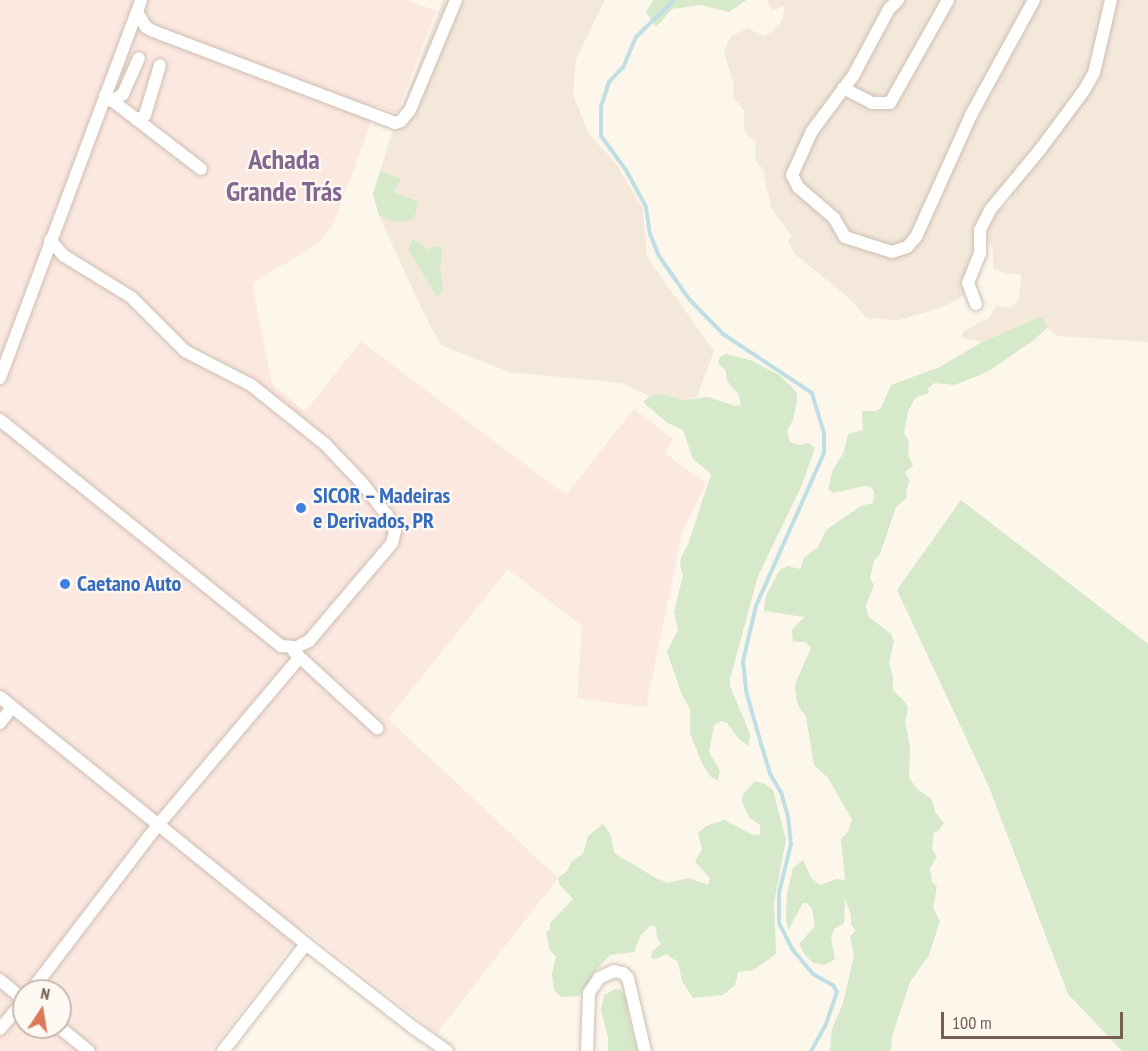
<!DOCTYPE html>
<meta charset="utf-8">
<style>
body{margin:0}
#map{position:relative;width:1148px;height:1051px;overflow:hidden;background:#fcf6eb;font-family:"PT Sans Narrow",sans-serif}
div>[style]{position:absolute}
.residential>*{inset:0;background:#f3e8da}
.commercial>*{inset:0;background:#fbe8e0}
.green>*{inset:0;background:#d6e9ca}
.stream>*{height:4px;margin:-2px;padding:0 2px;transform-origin:2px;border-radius:2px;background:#c0dfe5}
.roads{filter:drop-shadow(0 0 2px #cebeb1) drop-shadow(0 0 2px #cebeb1)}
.minor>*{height:12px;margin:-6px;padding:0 6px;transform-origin:6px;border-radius:6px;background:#fff}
.dots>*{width:16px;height:16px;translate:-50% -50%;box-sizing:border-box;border:3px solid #fef9f2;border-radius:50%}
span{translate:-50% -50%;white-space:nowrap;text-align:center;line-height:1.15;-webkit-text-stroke:4.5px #fef9f2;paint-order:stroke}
.shop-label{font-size:22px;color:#366cbe;font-weight:700}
.left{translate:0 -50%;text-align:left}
.district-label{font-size:28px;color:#846791;font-weight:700}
.north{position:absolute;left:12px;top:979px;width:60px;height:60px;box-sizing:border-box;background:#fef9f2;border:2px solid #c8bbb1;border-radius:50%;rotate:12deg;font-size:16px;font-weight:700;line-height:24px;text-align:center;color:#765e4f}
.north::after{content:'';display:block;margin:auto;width:21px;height:27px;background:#dd7959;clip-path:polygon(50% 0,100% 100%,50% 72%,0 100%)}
.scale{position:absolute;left:941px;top:1012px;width:182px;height:27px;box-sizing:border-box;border:3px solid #765e4f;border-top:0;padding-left:8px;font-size:18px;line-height:21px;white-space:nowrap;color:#765e4f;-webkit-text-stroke:4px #fef9f2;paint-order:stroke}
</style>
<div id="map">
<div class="residential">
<div style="clip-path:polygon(443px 0,605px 0,576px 59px,573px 94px,588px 133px,617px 165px,643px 209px,647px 257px,714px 351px,697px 397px,684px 400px,661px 394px,650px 396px,622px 383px,509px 372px,441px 345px,423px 312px,379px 215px,373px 194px,391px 136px)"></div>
<div style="clip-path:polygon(767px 0,1148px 0,1148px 342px,1058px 336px,1047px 328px,1039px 317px,982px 342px,961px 337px,964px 331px,989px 318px,996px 306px,1011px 308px,1019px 300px,1021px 277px,1019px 274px,1007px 274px,993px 268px,993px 250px,987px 239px,988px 223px,997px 210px,1011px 202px,1012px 194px,991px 203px,974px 229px,975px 277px,968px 290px,957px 300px,939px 308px,906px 318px,896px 320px,867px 318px,850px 299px,795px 254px,788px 242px,792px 236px,771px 208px,763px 169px,755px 160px,756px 143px,744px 131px,744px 111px,733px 97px,734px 85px,724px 52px,730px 37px,747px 28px,763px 36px,772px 32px,782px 21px,785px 6px,772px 10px)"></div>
</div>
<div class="commercial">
<div style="clip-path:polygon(evenodd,0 0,407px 0,436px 11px,397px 113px,377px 106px,333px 225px,319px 243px,252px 283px,272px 384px,305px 412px,361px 341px,566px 495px,634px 409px,673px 439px,664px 453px,706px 483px,682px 533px,646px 707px,577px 698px,582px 626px,508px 569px,388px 719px,558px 878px,437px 1033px,304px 929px,211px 1051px,0 1051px,0 0,24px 991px,60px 991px,60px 1027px,24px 1027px,24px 991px)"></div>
</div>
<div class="green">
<div style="clip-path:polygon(653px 0,747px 0,729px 12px,700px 5px,672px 9px,656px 27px,646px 12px)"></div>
<div style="clip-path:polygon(380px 171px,401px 179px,393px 192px,417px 201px,416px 212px,412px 220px,394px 222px,379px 215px,373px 194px)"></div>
<div style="clip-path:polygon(413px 240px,421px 243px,427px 250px,434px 246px,442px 248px,440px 265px,443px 290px,437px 297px,408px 249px)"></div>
<div style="clip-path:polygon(1039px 317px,1044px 319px,1047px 328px,1034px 340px,987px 372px,955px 385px,935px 383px,928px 388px,929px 393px,916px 397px,908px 411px,904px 433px,909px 442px,908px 455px,913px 466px,905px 472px,910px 481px,906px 490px,907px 498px,896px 507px,880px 554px,874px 561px,870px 578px,874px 585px,866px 605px,868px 616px,891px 634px,894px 641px,889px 662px,893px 677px,893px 690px,906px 703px,908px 709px,905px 722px,910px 747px,909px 777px,916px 788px,932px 800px,935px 812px,944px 823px,938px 831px,934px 832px,932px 849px,937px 857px,930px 868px,932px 882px,937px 886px,933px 908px,940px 921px,929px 955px,910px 982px,892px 1036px,891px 1051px,830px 1051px,832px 1029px,843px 1003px,854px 956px,850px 937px,856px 930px,851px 925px,851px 915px,845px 898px,844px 923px,834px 929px,831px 938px,835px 959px,825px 965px,813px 963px,805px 955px,799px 944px,815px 926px,812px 909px,807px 903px,803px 903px,788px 930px,786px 919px,787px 893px,793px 868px,803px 860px,811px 878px,820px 885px,836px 879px,845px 880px,841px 839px,848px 832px,852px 820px,828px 778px,814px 765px,806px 717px,798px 705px,795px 690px,796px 682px,811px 648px,806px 642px,793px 642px,792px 630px,804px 617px,764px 611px,766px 595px,780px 570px,788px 566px,800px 569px,804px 558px,818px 547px,826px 530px,861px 506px,873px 503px,874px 491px,871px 487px,864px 486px,833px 493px,828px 489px,833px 470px,844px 452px,848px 434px,863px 430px,862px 411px,876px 411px,881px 408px,891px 385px,940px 367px,980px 343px)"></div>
<div style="clip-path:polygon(726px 354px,750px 360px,779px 375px,792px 387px,797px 394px,797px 402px,793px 420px,787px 431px,790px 442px,799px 445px,808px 443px,815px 448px,802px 485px,758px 576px,730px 679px,730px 686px,750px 734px,749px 746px,740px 740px,727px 723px,721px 721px,714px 725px,709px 752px,720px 771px,718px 780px,711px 777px,703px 765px,690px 734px,690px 709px,682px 695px,667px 652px,678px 630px,674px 612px,683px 575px,680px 566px,681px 558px,689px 542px,711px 474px,693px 459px,683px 430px,666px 422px,643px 402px,650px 396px,661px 394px,684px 400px,708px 397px,735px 406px,741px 405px,739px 395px,727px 381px,726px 371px,718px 363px,720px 357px)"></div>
<div style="clip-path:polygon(961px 500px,1148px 644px,1148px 1051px,1122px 1051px,1068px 994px,989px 787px,897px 590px)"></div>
<div style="clip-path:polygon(755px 781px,765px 784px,773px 790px,786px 840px,774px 902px,776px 954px,753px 970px,738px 972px,735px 985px,723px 995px,693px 998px,682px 981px,678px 962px,666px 954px,656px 959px,651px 958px,652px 951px,661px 944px,657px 938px,656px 927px,651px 925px,641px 935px,634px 952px,610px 955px,596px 970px,579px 996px,561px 997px,554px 990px,552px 974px,556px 957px,549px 949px,546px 932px,550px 930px,550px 923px,573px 899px,559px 884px,558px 878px,567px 871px,572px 861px,583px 854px,588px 836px,603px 824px,611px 835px,614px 853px,656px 878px,667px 883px,689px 878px,708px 885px,710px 878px,695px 862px,702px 849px,698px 833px,706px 826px,724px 820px,751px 834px,760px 835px,760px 825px,749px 817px,742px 802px,743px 794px)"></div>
<div style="clip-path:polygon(615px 989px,620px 990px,627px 997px,628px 1015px,637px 1051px,608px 1051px,608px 1037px,601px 1011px,604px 995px)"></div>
</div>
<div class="stream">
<div style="left:674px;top:0;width:53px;rotate:135.8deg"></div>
<div style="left:636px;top:37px;width:33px;rotate:113deg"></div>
<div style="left:623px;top:67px;width:21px;rotate:133deg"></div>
<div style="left:609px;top:82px;width:26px;rotate:108deg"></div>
<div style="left:601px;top:107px;width:29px;rotate:90deg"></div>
<div style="left:601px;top:136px;width:42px;rotate:53.7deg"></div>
<div style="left:626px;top:170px;width:42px;rotate:61.6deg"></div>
<div style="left:646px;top:207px;width:27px;rotate:82deg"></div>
<div style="left:650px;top:234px;width:24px;rotate:68deg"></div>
<div style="left:659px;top:256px;width:52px;rotate:55.1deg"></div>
<div style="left:689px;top:299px;width:49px;rotate:45.8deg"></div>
<div style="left:723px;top:334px;width:107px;rotate:33.5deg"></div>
<div style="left:812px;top:393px;width:42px;rotate:73.3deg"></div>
<div style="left:824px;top:433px;width:20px;rotate:90deg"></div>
<div style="left:824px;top:453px;width:167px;rotate:114deg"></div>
<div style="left:756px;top:606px;width:57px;rotate:103.3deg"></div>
<div style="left:743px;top:661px;width:30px;rotate:84deg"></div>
<div style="left:746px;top:691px;width:58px;rotate:74.1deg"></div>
<div style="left:762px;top:747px;width:28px;rotate:73deg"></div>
<div style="left:770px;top:774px;width:21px;rotate:59deg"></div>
<div style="left:781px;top:792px;width:25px;rotate:74deg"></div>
<div style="left:788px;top:816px;width:28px;rotate:84deg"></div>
<div style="left:791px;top:844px;width:50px;rotate:103.8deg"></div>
<div style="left:779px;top:893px;width:30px;rotate:90deg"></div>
<div style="left:779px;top:923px;width:29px;rotate:63deg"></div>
<div style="left:792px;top:949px;width:33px;rotate:50deg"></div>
<div style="left:813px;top:974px;width:23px;rotate:29deg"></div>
<div style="left:833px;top:985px;width:8px;rotate:60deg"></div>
<div style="left:837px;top:992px;width:36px;rotate:109deg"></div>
<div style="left:825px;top:1026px;width:29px;rotate:119deg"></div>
</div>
<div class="roads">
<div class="minor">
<div style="left:898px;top:0;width:13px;rotate:135deg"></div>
<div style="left:889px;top:9px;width:76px;rotate:118.2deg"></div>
<div style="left:853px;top:76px;width:69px;rotate:126.7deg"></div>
<div style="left:812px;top:131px;width:48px;rotate:114.4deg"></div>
<div style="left:792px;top:175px;width:13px;rotate:63deg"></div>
<div style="left:798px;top:187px;width:48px;rotate:40.7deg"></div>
<div style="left:834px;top:218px;width:22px;rotate:60deg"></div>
<div style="left:845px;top:237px;width:49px;rotate:17.7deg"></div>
<div style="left:892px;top:252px;width:16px;rotate:-18deg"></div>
<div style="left:907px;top:247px;width:13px;rotate:-48deg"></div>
<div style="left:916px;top:237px;width:134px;rotate:-65.7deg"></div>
<div style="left:971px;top:115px;width:131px;rotate:-61.3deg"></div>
<div style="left:137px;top:12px;width:17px;rotate:59deg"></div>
<div style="left:146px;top:27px;width:8px;rotate:30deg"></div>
<div style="left:153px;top:31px;width:259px;rotate:20.8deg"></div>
<div style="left:395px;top:123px;width:6px;rotate:-18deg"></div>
<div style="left:401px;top:121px;width:14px;rotate:-51deg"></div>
<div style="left:410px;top:110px;width:119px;rotate:-67.3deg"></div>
<div style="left:843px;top:88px;width:33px;rotate:27deg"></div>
<div style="left:872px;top:103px;width:18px"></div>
<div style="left:890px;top:103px;width:118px;rotate:-60.6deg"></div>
<div style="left:105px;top:95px;width:121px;rotate:37.6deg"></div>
<div style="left:112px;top:101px;width:13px;rotate:-32deg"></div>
<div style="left:123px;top:94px;width:39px;rotate:-66deg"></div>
<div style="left:137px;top:120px;width:9px;rotate:-32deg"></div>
<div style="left:145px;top:115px;width:52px;rotate:-73.3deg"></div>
<div style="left:976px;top:304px;width:22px;rotate:-111deg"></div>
<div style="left:968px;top:283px;width:31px;rotate:-68deg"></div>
<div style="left:980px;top:254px;width:24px;rotate:-90deg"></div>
<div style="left:980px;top:230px;width:22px;rotate:-63deg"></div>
<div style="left:990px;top:210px;width:77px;rotate:-50.3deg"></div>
<div style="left:1039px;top:151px;width:74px;rotate:-53.3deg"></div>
<div style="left:1083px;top:92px;width:22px;rotate:-60deg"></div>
<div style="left:1094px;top:73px;width:75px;rotate:-76.9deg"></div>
<div style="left:0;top:378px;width:403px;rotate:-69.5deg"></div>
<div style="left:0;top:420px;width:361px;rotate:38.8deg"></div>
<div style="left:281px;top:646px;width:16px;rotate:4deg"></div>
<div style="left:297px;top:647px;width:13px;rotate:-27deg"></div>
<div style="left:309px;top:641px;width:128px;rotate:-49.7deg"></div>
<div style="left:392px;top:543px;width:12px;rotate:-76deg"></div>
<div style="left:395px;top:531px;width:18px;rotate:-117deg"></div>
<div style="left:387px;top:515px;width:39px;rotate:-128deg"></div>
<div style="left:363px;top:484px;width:55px;rotate:-133.5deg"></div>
<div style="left:325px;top:444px;width:95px;rotate:-141.4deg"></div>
<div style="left:251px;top:385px;width:74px;rotate:-152.7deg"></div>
<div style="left:185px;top:351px;width:76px;rotate:-135deg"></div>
<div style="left:131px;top:297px;width:79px;rotate:-148.5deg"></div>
<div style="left:64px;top:256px;width:21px;rotate:-131deg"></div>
<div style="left:294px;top:652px;width:113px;rotate:42.5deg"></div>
<div style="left:0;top:697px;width:393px;rotate:38.9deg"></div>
<div style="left:306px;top:944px;width:137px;rotate:37.9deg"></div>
<div style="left:414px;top:1028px;width:40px;rotate:34.9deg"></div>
<div style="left:0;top:723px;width:20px;rotate:-53deg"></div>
<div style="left:0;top:980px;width:31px;rotate:40deg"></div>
<div style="left:31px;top:991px;width:209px;rotate:-52.6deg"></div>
<div style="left:158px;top:825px;width:219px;rotate:-49.8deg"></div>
<div style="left:59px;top:1027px;width:38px;rotate:39deg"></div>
<div style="left:0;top:1029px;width:38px;rotate:-50deg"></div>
<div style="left:223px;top:1051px;width:135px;rotate:-52.2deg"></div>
<div style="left:587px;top:1051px;width:58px;rotate:-88deg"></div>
<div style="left:589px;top:993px;width:18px;rotate:-56deg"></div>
<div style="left:599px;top:978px;width:17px;rotate:-25deg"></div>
<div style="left:614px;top:971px;width:9px;rotate:13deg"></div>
<div style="left:623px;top:973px;width:7px;rotate:45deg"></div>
<div style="left:628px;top:978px;width:75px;rotate:76.9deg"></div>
</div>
</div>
<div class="dots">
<div style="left:301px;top:508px;background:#3f7fe0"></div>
<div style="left:65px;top:584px;background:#3f7fe0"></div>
</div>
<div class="shop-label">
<span class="left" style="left:313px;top:508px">SICOR – Madeiras<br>e Derivados, PR</span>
<span class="left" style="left:77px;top:584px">Caetano Auto</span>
</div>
<div class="district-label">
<span style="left:284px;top:175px">Achada<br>Grande Trás</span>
</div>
<div class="north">N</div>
<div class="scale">100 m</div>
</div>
